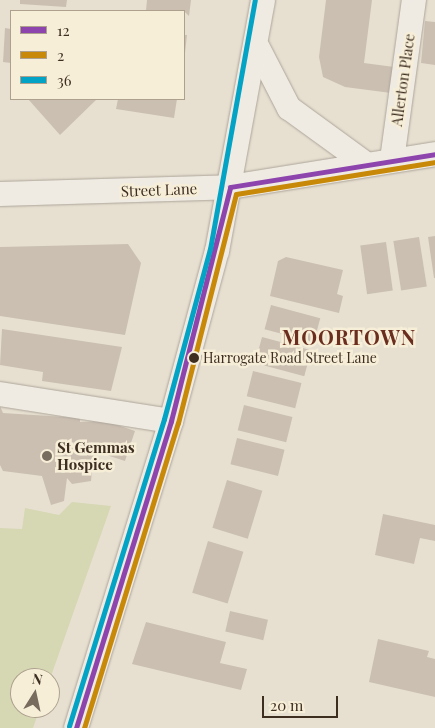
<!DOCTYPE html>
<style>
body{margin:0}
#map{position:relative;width:435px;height:728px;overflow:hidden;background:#e7e0d1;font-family:"Playfair Display",serif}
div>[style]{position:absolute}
.green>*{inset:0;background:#d6d7b3}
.building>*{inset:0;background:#cbbfb2;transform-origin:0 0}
.roads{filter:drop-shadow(0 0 1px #ada599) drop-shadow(0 0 1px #ada599)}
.minor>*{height:24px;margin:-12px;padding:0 12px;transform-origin:12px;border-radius:12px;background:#efebe3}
.bus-1>*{height:5px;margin:-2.5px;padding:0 2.5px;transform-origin:2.5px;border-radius:2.5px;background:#8e44ad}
.bus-2>*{height:5px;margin:-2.5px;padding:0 2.5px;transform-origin:2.5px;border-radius:2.5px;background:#c88808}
.bus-3>*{height:5px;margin:-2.5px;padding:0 2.5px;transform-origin:2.5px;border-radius:2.5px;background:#03a3c5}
.dots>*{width:14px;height:14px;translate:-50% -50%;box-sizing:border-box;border:2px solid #f7eed8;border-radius:50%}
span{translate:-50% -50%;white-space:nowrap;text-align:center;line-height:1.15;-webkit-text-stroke:5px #f7eed8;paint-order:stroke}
.bus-label{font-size:14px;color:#3d2e20}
.left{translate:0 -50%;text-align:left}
.street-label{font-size:15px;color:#3d2e20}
.poi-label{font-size:15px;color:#3d2e20;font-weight:700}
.district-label{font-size:20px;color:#6b2e1e;font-weight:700;letter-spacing:1px}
.legend{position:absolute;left:10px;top:10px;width:175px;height:90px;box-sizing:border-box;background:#f7eed8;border:1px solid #ada18e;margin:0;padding:6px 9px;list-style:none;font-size:15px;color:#3d2e20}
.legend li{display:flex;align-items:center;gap:10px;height:25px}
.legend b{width:25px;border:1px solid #ada18e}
.north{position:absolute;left:10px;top:668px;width:50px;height:50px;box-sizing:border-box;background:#f7eed8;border:1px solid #ada18e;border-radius:50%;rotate:10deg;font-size:14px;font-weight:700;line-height:20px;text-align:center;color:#3d2e20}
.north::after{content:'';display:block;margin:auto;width:18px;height:22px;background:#786c5e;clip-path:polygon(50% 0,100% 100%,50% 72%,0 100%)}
.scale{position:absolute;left:262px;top:696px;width:76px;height:22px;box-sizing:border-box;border:2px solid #3d2e20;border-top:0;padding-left:6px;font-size:15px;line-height:18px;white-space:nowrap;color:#3d2e20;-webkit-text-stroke:4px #f7eed8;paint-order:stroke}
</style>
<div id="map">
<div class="green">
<div style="clip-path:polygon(72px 502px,111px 506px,50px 679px,20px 678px,20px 708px,40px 708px,33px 728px,0 728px,0 528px,22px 529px,25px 508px,59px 515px)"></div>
</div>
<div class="building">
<div style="clip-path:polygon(20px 0,67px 0,66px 7px,20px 4px)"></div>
<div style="clip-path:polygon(147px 0,191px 0,189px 16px,184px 11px,146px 10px)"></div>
<div style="clip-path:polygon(326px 0,372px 0,364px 63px,394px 67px,391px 93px,345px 87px,323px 77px,319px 57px)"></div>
<div style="clip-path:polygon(425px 21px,435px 22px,435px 65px,421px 63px)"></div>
<div style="clip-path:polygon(5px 28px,11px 29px,11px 63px,3px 62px)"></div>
<div style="clip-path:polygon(184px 35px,187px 35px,185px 53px,184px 53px)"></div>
<div style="clip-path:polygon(28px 99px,97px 99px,60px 135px)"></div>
<div style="clip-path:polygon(118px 99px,177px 99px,174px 118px,116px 109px)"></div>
<div style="clip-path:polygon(435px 236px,435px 278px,434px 278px,428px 237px)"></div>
<div style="left:419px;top:237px;width:50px;height:26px;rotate:81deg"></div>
<div style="left:386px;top:242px;width:49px;height:26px;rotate:82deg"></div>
<div style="clip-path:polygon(128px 244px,141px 263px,125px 335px,0 316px,0 247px)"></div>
<div style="clip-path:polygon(286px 257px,343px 270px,337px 294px,343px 296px,339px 313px,270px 296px,278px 261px)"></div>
<div style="left:271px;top:305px;width:51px;height:25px;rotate:15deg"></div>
<div style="clip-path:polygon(2px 329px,122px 347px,111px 391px,42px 381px,43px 372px,0 365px)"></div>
<div style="left:262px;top:337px;width:51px;height:27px;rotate:15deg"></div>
<div style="left:253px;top:371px;width:50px;height:26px;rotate:14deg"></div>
<div style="left:244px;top:405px;width:50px;height:26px;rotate:14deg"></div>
<div style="clip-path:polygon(0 406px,3px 413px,80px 418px,80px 422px,106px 421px,135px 431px,125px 461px,94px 451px,91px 481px,72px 484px,67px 478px,64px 501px,51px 505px,42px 476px,3px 471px,0 465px)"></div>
<div style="left:237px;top:438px;width:49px;height:27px;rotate:14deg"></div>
<div style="left:227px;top:480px;width:37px;height:50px;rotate:17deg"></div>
<div style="clip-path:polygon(383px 514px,435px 525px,435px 541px,420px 538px,414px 564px,375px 555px)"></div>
<div style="left:208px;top:541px;width:37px;height:54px;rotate:17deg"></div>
<div style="left:230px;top:611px;width:39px;height:21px;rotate:13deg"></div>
<div style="clip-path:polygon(146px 622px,226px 642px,220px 663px,247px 669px,241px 690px,132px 664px)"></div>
<div style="clip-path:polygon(378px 639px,429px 651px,427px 657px,435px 659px,435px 697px,369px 682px)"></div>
</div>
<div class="roads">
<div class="minor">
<div style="left:258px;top:48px;width:68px;rotate:62.7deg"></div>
<div style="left:289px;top:108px;width:95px;rotate:36deg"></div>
<div style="left:392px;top:160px;width:162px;rotate:-82.2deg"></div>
<div style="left:0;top:194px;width:230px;rotate:-1.7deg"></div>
<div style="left:230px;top:187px;width:208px;rotate:-9.1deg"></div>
<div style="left:0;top:394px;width:173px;rotate:9deg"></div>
<div style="left:76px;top:728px;width:321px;rotate:-72.8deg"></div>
<div style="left:171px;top:421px;width:176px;rotate:-74.9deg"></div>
<div style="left:217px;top:251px;width:255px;rotate:-79.6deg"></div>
</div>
</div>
<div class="bus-1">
<div style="left:76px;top:728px;width:321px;rotate:-72.8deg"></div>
<div style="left:171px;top:421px;width:241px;rotate:-75.8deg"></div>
<div style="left:230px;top:187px;width:208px;rotate:-9.1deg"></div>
</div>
<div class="bus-2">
<div style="left:84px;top:728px;width:319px;rotate:-72.9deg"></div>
<div style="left:178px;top:423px;width:236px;rotate:-75.8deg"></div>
<div style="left:236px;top:194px;width:202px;rotate:-9.1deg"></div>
</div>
<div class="bus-3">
<div style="left:69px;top:726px;width:321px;rotate:-72.8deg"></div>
<div style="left:164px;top:419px;width:176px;rotate:-74.9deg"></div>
<div style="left:210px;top:249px;width:253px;rotate:-79.8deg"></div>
</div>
<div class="dots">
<div style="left:194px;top:358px;background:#3d2e20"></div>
<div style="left:47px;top:456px;background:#786c5e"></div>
</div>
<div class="bus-label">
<span class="left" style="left:203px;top:358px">Harrogate Road Street Lane</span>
</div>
<div class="street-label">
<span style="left:403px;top:80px;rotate:-82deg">Allerton Place</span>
<span style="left:159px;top:190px;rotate:-2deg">Street Lane</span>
</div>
<div class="poi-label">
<span class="left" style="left:57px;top:456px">St Gemmas<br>Hospice</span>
</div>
<div class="district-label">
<span style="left:349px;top:336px">MOORTOWN</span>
</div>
<ul class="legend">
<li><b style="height:6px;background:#8e44ad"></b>12</li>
<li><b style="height:6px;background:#c88808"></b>2</li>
<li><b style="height:6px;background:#03a3c5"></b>36</li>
</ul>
<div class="north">N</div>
<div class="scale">20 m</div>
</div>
